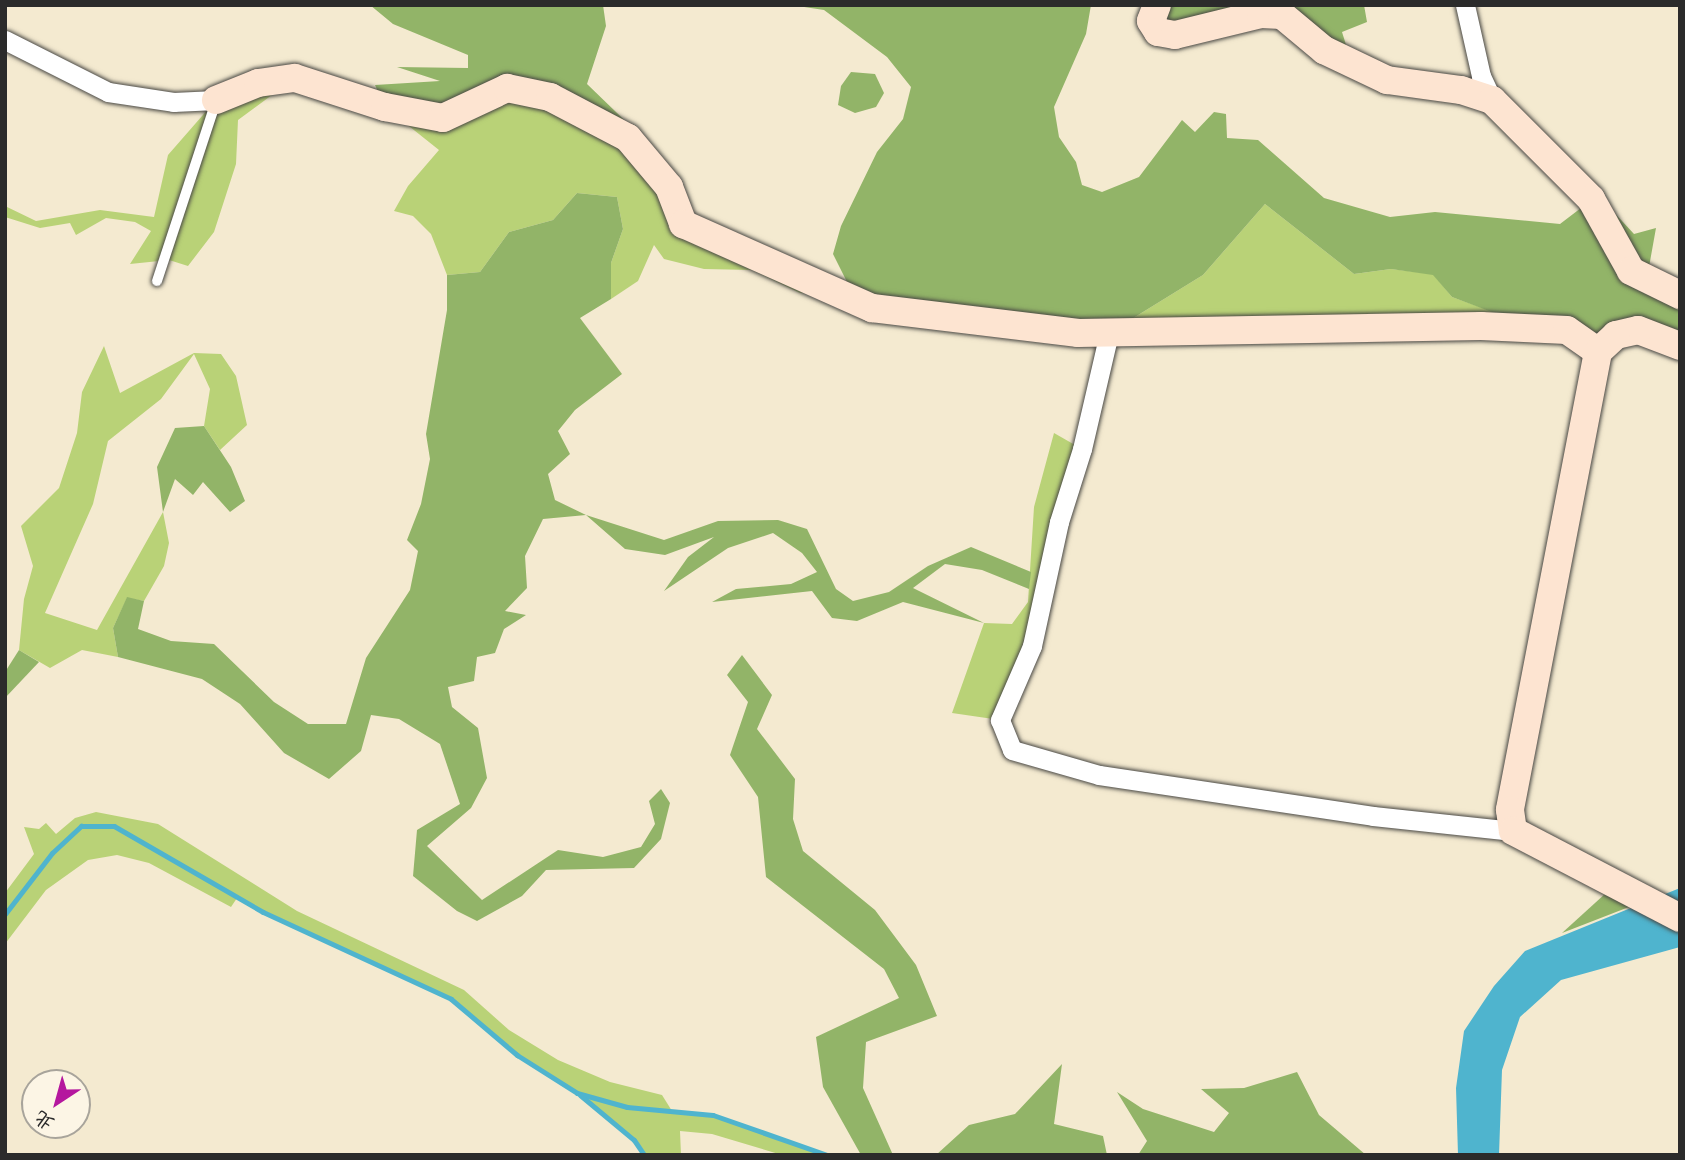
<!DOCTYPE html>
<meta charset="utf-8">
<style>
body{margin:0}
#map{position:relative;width:1685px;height:1160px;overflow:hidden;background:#f4ead0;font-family:Kalam,"LXGW WenKai TC",sans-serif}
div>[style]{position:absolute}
.green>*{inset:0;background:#b9d277}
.forest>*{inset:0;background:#92b468}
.water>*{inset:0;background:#4fb4ce}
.stream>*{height:5px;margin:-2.5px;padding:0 2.5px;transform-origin:2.5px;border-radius:2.5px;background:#4fb4ce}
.roads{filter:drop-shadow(0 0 2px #494844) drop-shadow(0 0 2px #494844)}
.lane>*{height:10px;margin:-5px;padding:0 5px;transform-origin:5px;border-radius:5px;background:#fff}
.street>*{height:19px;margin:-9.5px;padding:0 9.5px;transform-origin:9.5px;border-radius:9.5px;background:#fff}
.secondary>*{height:28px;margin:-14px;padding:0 14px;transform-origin:14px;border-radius:14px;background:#fde4d1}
span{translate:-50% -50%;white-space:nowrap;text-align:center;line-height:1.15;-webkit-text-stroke:5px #fcf5e5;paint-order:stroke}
.frame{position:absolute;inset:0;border:7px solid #2b2b2b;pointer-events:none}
.north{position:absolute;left:21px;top:1069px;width:70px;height:70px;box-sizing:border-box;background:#fcf5e5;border:2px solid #a8a49b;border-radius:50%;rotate:216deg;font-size:19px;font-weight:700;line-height:28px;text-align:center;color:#2b2b2b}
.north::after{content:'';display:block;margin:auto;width:24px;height:32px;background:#b5179e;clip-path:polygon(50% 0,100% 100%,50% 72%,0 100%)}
</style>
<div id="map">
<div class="green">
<div style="clip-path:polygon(295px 78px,238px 120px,236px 164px,214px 232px,188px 266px,169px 260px,130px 264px,151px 231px,135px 222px,106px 218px,76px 235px,70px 223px,40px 228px,5px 217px,5px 206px,36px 221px,100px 210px,154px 217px,168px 155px,216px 100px)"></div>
<div style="clip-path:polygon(487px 94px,590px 115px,683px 224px,839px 295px,800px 293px,752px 270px,704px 269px,664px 259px,654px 245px,638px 281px,611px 299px,611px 263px,623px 229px,617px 197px,577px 193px,553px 220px,509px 232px,480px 272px,447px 275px,431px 234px,413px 216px,394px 211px,408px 186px,439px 150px,385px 107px)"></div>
<div style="clip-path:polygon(1265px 204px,1354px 274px,1391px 269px,1433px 274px,1452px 297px,1499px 314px,1109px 333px,1203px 275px)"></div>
<div style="clip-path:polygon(104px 346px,120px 393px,194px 353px,221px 354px,236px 376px,247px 425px,220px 450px,204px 426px,210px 389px,194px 354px,161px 399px,108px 441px,93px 504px,45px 613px,97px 630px,163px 512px,169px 543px,164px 566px,144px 601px,127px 598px,113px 628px,118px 657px,82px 650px,50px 668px,19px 650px,24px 599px,33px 566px,21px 526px,59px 488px,77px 433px,82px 392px)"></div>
<div style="clip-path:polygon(1054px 433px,1082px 449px,1000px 720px,952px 713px,984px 623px,1012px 624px,1028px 602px,1034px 507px)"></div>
<div style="clip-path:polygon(96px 812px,158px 824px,297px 911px,464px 990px,509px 1030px,558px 1060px,610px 1082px,662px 1095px,672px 1111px,713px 1115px,827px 1155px,782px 1155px,712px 1134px,680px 1131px,681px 1155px,644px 1155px,634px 1140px,577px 1093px,517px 1055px,451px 999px,237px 898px,231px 907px,149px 863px,117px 855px,88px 860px,46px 890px,5px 944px,5px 893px,34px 854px,24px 827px,39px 829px,46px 823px,56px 834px,75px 818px)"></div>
</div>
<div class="forest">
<div style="clip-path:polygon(370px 5px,603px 5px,606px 26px,587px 84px,646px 141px,628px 138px,507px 88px,463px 111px,385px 107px,375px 85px,440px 81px,397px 67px,468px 68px,468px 55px,393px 24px)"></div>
<div style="clip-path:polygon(791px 5px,1091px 5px,1086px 34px,1054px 107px,1059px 137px,1076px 162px,1082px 185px,1102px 192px,1139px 177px,1182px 120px,1195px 132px,1214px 112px,1226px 114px,1227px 138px,1258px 140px,1324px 198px,1390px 217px,1435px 212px,1560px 224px,1598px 195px,1634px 234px,1656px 228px,1649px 267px,1661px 278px,1680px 278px,1680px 346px,1638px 330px,1598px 352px,1452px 297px,1433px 275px,1391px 269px,1354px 274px,1265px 204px,1203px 275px,1109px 333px,907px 314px,848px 284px,833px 254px,841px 226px,877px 152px,903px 119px,911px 87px,887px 57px,824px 10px)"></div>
<div style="clip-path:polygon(1157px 5px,1364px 5px,1367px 22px,1342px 32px,1352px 64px,1282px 15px,1175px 35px)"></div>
<div style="clip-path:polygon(851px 72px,875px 74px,884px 93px,876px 107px,855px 113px,838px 105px,841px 86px)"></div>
<div style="clip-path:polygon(577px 193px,617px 197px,623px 229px,611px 263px,611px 299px,580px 318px,622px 374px,575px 410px,558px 431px,570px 454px,548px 474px,555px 500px,586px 515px,664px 540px,718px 521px,778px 520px,807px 529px,836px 589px,853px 601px,889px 592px,928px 566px,971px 547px,1031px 572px,1029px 589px,982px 570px,945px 564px,913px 588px,984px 623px,903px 602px,857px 621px,832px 618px,812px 591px,712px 602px,736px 589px,791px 584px,817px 572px,802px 553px,773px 533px,728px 548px,664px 591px,688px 557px,714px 537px,665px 555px,625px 549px,586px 515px,543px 519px,525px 556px,527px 588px,505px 611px,526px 615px,504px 629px,495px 653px,477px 657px,474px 681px,448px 687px,452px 707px,478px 728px,487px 778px,471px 808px,427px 846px,482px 900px,558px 850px,603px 857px,641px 847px,655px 824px,649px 801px,661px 789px,670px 803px,661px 839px,634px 868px,546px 870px,522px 896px,477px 921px,457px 911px,413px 876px,417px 830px,460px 804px,440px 744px,399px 719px,371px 715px,361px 751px,329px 779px,284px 753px,240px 704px,202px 679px,118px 657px,113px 628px,127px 597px,144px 601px,138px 629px,171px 641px,214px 644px,274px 702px,308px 724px,346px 724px,366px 658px,410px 590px,418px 551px,407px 540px,421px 504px,430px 459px,426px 434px,447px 310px,447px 275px,480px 272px,509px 232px,553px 220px)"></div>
<div style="clip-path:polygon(204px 426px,231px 467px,245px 501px,230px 512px,203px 482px,193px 495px,175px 479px,163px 512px,157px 467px,175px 428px)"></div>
<div style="clip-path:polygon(19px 650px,39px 662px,5px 698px,5px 672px)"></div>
<div style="clip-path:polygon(742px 655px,772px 695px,757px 729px,795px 779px,793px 819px,803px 851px,875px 910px,916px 965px,937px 1016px,866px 1042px,863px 1088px,893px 1155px,861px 1155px,823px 1087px,816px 1037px,899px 998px,884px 969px,766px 877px,758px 797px,730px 755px,748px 702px,727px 675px)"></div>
<div style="clip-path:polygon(1617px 883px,1647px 900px,1562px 933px)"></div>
<div style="clip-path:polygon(1062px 1064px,1054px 1124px,1103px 1136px,1107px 1155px,936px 1155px,969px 1125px,1015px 1114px)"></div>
<div style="clip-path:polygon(1297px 1072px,1319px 1115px,1366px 1155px,1138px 1155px,1147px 1141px,1117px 1092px,1143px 1109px,1214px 1132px,1229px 1113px,1201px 1089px,1244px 1088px)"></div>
</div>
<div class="water">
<div style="clip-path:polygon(1680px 888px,1680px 947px,1561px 980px,1520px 1017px,1502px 1070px,1499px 1155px,1458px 1155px,1456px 1088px,1464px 1031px,1494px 986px,1525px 951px)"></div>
</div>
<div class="stream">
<div style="left:5px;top:914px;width:77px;rotate:-52.4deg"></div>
<div style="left:52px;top:853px;width:40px;rotate:-43deg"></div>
<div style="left:81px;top:826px;width:33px"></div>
<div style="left:114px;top:826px;width:172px;rotate:30deg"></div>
<div style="left:263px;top:912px;width:207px;rotate:24.8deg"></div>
<div style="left:451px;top:999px;width:87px;rotate:40.3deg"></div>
<div style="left:517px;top:1055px;width:71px;rotate:32.3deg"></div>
<div style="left:577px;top:1093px;width:52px;rotate:15.6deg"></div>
<div style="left:627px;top:1107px;width:86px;rotate:5.3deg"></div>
<div style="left:713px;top:1115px;width:121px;rotate:19.3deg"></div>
<div style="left:580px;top:1095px;width:70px;rotate:39.8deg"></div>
<div style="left:634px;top:1140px;width:18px;rotate:56deg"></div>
</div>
<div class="roads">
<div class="lane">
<div style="left:157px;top:281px;width:188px;rotate:-71.8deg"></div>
</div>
<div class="street">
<div style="left:1465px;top:5px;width:73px;rotate:77.3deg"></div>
<div style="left:1481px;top:76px;width:26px;rotate:65deg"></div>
<div style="left:5px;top:40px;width:115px;rotate:26.8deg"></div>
<div style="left:108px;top:92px;width:66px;rotate:8.7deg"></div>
<div style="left:173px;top:102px;width:43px;rotate:-2.7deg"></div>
<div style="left:1109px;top:333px;width:119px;rotate:103.1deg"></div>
<div style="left:1082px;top:449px;width:77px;rotate:107.5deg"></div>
<div style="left:1059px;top:522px;width:127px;rotate:102.3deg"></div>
<div style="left:1032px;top:646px;width:81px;rotate:113.4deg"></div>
<div style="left:1000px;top:720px;width:32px;rotate:68deg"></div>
<div style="left:1012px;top:750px;width:91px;rotate:16deg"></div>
<div style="left:1099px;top:775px;width:277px;rotate:8.5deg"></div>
<div style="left:1373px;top:816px;width:141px;rotate:6.1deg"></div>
</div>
<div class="secondary">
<div style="left:1157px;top:5px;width:17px;rotate:111deg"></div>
<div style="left:1151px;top:21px;width:13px;rotate:58deg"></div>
<div style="left:1158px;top:32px;width:17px;rotate:10deg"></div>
<div style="left:1175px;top:35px;width:89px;rotate:-13.7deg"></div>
<div style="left:1261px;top:14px;width:21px;rotate:3deg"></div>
<div style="left:1282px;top:15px;width:55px;rotate:39.8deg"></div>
<div style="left:1324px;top:50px;width:70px;rotate:25.5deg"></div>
<div style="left:1387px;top:80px;width:75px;rotate:7.7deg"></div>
<div style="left:1461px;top:90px;width:33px;rotate:18deg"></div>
<div style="left:1492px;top:100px;width:140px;rotate:45deg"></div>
<div style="left:1591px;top:199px;width:82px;rotate:60.9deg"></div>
<div style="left:1631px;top:271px;width:55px;rotate:26.1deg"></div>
<div style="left:216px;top:100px;width:45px;rotate:-22deg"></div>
<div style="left:258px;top:83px;width:37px;rotate:-8deg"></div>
<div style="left:295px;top:78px;width:95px;rotate:17.9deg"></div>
<div style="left:385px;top:107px;width:59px;rotate:10.7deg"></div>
<div style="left:443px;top:118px;width:71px;rotate:-25.1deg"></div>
<div style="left:507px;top:88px;width:44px;rotate:11.8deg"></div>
<div style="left:550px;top:97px;width:88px;rotate:27.7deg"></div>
<div style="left:628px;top:138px;width:64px;rotate:50.1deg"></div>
<div style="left:669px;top:187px;width:40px;rotate:69deg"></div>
<div style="left:683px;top:224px;width:207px;rotate:24deg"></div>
<div style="left:872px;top:308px;width:208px;rotate:6.9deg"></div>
<div style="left:1078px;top:333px;width:403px;rotate:-1deg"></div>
<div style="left:1481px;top:326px;width:86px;rotate:2.7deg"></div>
<div style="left:1567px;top:330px;width:38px;rotate:35deg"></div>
<div style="left:1680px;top:346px;width:45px;rotate:-159.1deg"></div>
<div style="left:1638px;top:330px;width:23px;rotate:167deg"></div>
<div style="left:1616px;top:335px;width:25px;rotate:137deg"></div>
<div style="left:1598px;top:352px;width:466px;rotate:100.9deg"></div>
<div style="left:1510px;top:810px;width:21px;rotate:82deg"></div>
<div style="left:1513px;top:831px;width:188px;rotate:27.5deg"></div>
</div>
</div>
<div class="frame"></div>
<div class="north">北</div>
</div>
